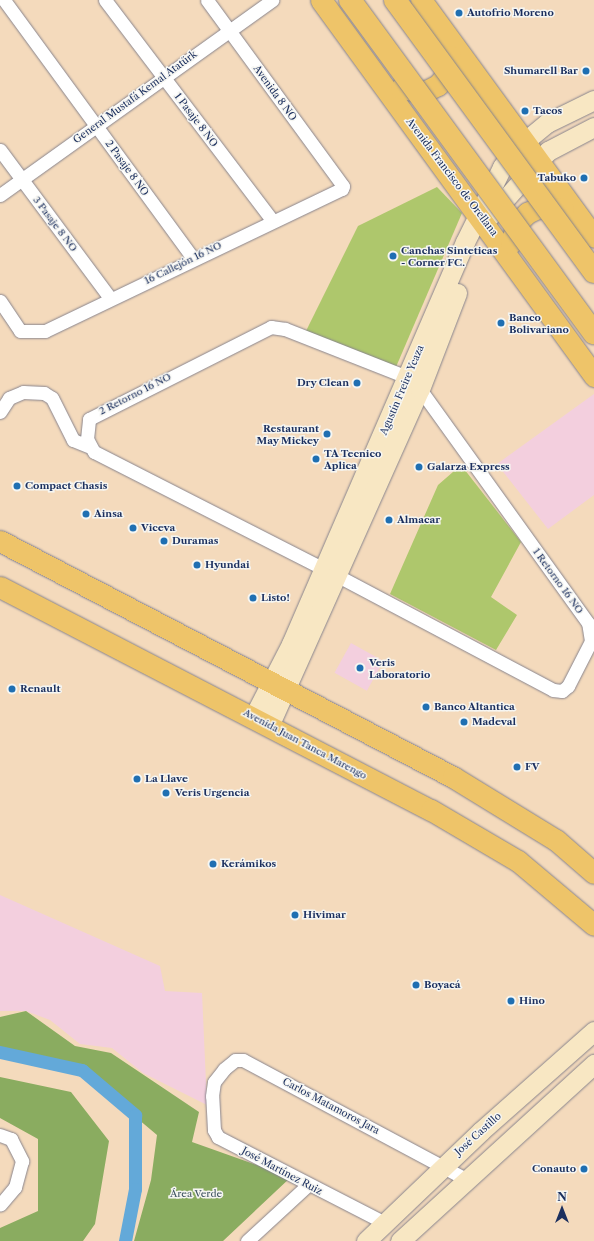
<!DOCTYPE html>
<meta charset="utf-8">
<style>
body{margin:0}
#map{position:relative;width:594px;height:1241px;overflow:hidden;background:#f4dabc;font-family:"Libre Caslon Text",serif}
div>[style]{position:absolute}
.built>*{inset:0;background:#f3cfde;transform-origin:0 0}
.green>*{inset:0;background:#aec76c}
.forest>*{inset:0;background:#8aac60}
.canal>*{height:13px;margin:-6.5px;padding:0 6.5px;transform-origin:6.5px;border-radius:6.5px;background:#63a9d9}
.roads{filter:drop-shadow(0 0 1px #88848d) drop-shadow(0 0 1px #88848d)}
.street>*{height:13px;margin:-6.5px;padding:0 6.5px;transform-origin:6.5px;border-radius:6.5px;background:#fff}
.secondary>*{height:19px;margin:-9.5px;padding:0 9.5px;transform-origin:9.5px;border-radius:9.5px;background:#f8e7c3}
.primary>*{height:21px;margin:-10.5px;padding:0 10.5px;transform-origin:10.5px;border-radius:10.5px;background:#eec469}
.bridges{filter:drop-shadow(0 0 1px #88848d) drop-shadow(0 0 1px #88848d)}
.highway-bridge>*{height:22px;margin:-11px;padding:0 11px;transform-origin:11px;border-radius:11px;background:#eec469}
.dots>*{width:11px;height:11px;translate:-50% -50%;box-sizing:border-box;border:2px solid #f6f6f2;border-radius:50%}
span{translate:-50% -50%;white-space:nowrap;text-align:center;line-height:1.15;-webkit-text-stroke:3px #f6f6f2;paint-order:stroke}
.poi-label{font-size:10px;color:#1b2f5e;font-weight:700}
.left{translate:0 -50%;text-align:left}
.right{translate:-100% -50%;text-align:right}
.street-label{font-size:10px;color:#1b2f5e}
.park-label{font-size:10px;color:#405562}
.north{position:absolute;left:542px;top:1189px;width:40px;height:40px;-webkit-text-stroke:3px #f6f6f2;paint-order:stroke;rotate:0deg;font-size:11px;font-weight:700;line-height:16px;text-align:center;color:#1b2f5e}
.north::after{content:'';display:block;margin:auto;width:14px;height:18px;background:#1b2f5e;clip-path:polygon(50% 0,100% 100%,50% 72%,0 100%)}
</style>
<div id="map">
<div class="built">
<div style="clip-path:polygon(594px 394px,594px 495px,548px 529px,497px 464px)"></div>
<div style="left:351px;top:643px;width:37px;height:34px;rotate:29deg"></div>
<div style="clip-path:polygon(0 895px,160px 966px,165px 991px,202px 993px,207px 1105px,143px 1073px,112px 1048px,80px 1044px,50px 1020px,26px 1011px,0 1011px)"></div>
</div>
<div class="green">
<div style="clip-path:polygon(437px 187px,462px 213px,396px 367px,306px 331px,358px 226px)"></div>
<div style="clip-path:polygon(461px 465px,521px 542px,491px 597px,517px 615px,496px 650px,390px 594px,438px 485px)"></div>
</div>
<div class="forest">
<div style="clip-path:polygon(26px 1011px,75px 1046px,111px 1053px,199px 1112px,192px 1142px,291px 1177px,223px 1241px,134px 1241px,151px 1180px,157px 1135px,74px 1065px,0 1051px,0 1017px)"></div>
<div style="clip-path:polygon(0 1077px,71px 1092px,109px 1141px,95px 1224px,83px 1241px,0 1241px,0 1228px,38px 1211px,38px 1139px,0 1118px)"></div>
</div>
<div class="canal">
<div style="left:0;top:1052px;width:84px;rotate:12.4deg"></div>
<div style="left:82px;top:1070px;width:70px;rotate:40.3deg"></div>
<div style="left:135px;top:1115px;width:74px;rotate:90deg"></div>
<div style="left:135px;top:1189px;width:53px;rotate:100.9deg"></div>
</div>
<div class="roads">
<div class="street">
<div style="left:4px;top:0;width:320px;rotate:53.8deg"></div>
<div style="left:105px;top:0;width:276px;rotate:52.8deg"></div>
<div style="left:0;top:150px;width:184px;rotate:53.4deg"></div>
<div style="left:0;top:195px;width:335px;rotate:-35.6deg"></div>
<div style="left:0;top:301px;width:36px;rotate:56deg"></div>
<div style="left:20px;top:331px;width:25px"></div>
<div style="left:45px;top:331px;width:329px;rotate:-25.6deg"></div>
<div style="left:342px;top:189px;width:3px;rotate:-72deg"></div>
<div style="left:343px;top:186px;width:230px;rotate:-126.2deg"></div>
<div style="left:0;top:412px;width:17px;rotate:-57deg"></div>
<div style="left:9px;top:398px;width:15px;rotate:-23deg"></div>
<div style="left:23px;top:392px;width:21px;rotate:3deg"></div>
<div style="left:44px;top:393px;width:9px;rotate:32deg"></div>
<div style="left:52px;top:398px;width:47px;rotate:63.4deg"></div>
<div style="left:73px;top:440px;width:18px;rotate:22deg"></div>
<div style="left:324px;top:569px;width:258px;rotate:-153deg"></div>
<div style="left:94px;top:452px;width:15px;rotate:-118deg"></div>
<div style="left:87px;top:439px;width:20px;rotate:-84deg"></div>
<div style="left:89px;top:419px;width:204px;rotate:-26.8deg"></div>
<div style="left:271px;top:327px;width:14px;rotate:8deg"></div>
<div style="left:285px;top:329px;width:131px;rotate:21.5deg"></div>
<div style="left:338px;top:576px;width:243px;rotate:27.9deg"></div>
<div style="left:553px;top:690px;width:9px;rotate:6deg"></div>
<div style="left:562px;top:691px;width:8px;rotate:-40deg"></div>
<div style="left:568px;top:686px;width:51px;rotate:-62.9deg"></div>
<div style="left:591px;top:641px;width:18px;rotate:-99deg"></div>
<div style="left:588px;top:623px;width:288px;rotate:-125.7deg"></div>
<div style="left:0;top:1135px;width:12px;rotate:20deg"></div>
<div style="left:11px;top:1139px;width:25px;rotate:63deg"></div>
<div style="left:22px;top:1161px;width:27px;rotate:105deg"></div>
<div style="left:15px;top:1187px;width:23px;rotate:130deg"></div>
<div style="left:385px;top:1223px;width:188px;rotate:-152.8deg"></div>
<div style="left:218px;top:1137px;width:8px;rotate:-120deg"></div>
<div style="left:214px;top:1130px;width:34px;rotate:-93deg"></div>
<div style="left:212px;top:1096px;width:14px;rotate:-82deg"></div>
<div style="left:214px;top:1082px;width:16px;rotate:-52deg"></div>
<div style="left:224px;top:1069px;width:14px;rotate:-39deg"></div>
<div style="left:235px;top:1060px;width:8px"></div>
<div style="left:243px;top:1060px;width:253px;rotate:28.1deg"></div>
<div style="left:247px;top:1241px;width:83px;rotate:-42.6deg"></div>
</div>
<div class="secondary">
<div style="left:491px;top:215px;width:86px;rotate:-48.3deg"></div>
<div style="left:548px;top:151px;width:52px;rotate:-27.6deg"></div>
<div style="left:253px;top:718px;width:83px;rotate:-62.8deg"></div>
<div style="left:291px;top:644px;width:438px;rotate:-66.6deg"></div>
<div style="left:465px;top:242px;width:84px;rotate:-63.7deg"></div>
<div style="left:502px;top:167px;width:19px;rotate:-55deg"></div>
<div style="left:513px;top:151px;width:44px;rotate:-39.5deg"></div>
<div style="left:547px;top:123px;width:52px;rotate:-26.1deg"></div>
<div style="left:269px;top:726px;width:369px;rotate:-65.9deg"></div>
<div style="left:420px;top:389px;width:103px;rotate:-68.9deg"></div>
<div style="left:366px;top:1241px;width:159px;rotate:-43.7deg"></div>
<div style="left:481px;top:1131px;width:151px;rotate:-41.5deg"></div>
<div style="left:400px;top:1241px;width:263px;rotate:-42.4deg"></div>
</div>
<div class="primary">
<div style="left:321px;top:0;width:465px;rotate:54deg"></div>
<div style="left:421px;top:0;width:293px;rotate:53.9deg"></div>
<div style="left:401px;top:88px;width:23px;rotate:10deg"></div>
<div style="left:424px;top:92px;width:16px;rotate:-27deg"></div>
<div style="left:438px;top:85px;width:19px;rotate:-51deg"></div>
<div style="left:450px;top:70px;width:14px;rotate:-90deg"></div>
<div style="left:511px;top:243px;width:22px;rotate:-72deg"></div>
<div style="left:518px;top:222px;width:13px;rotate:-45deg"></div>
<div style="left:527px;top:213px;width:14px;rotate:-25deg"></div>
<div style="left:540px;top:207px;width:23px;rotate:5deg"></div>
<div style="left:0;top:541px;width:511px;rotate:27.52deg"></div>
<div style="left:453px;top:777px;width:121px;rotate:31.5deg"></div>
<div style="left:556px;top:840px;width:50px;rotate:41deg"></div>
<div style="left:0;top:587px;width:485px;rotate:27.4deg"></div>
<div style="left:431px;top:810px;width:101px;rotate:30.4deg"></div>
<div style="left:518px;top:861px;width:99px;rotate:40.1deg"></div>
</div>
</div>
<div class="bridges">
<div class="highway-bridge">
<div style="left:350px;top:0;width:413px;rotate:53.8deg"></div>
<div style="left:395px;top:0;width:337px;rotate:53.8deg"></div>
</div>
</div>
<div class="dots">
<div style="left:459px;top:13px;background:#1f6fb2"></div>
<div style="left:586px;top:71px;background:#1f6fb2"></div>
<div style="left:525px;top:111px;background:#1f6fb2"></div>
<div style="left:584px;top:178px;background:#1f6fb2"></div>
<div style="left:393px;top:256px;background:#1f6fb2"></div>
<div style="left:501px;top:323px;background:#1f6fb2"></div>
<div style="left:357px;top:383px;background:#1f6fb2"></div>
<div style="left:327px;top:434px;background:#1f6fb2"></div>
<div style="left:316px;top:459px;background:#1f6fb2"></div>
<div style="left:419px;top:467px;background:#1f6fb2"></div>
<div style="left:17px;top:486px;background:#1f6fb2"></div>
<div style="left:86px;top:514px;background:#1f6fb2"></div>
<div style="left:389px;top:520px;background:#1f6fb2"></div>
<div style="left:133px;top:528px;background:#1f6fb2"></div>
<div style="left:164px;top:541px;background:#1f6fb2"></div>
<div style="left:197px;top:565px;background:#1f6fb2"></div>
<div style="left:253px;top:598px;background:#1f6fb2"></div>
<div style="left:360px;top:668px;background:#1f6fb2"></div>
<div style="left:12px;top:689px;background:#1f6fb2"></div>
<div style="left:426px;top:707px;background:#1f6fb2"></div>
<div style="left:464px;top:722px;background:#1f6fb2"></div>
<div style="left:517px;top:767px;background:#1f6fb2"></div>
<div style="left:137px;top:779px;background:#1f6fb2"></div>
<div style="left:166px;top:793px;background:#1f6fb2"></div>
<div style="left:213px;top:864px;background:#1f6fb2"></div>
<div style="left:295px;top:915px;background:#1f6fb2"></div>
<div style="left:416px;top:985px;background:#1f6fb2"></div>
<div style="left:511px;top:1001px;background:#1f6fb2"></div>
<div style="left:584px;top:1169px;background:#1f6fb2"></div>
</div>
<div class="poi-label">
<span class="left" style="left:467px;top:13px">Autofrio Moreno</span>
<span class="right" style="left:578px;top:71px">Shumarell Bar</span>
<span class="left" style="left:533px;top:111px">Tacos</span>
<span class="right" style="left:576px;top:178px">Tabuko</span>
<span class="left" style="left:401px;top:256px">Canchas Sinteticas<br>- Corner FC.</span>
<span class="left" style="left:509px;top:323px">Banco<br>Bolivariano</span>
<span class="right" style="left:349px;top:383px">Dry Clean</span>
<span class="right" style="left:319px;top:434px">Restaurant<br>May Mickey</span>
<span class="left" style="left:324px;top:459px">TA Tecnico<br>Aplica</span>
<span class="left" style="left:427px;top:467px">Galarza Express</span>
<span class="left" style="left:25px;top:486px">Compact Chasis</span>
<span class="left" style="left:94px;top:514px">Ainsa</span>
<span class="left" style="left:397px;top:520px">Almacar</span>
<span class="left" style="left:141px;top:528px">Viceva</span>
<span class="left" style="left:172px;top:541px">Duramas</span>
<span class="left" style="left:205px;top:565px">Hyundai</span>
<span class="left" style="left:261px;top:598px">Listo!</span>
<span class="left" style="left:369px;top:668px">Veris<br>Laboratorio</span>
<span class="left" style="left:20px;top:689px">Renault</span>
<span class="left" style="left:434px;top:707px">Banco Altantica</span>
<span class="left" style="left:472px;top:722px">Madeval</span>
<span class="left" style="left:525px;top:767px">FV</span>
<span class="left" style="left:145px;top:779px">La Llave</span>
<span class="left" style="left:175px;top:793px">Veris Urgencia</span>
<span class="left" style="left:221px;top:864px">Kerámikos</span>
<span class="left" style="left:303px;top:915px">Hivimar</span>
<span class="left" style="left:424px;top:985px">Boyacá</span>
<span class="left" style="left:519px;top:1001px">Hino</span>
<span class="right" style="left:576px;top:1169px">Conauto</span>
</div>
<div class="street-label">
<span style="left:275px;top:93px;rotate:54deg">Avenida 8 NO</span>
<span style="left:135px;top:97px;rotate:-36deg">General Mustafá Kemal Atatürk</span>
<span style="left:196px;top:120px;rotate:53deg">1 Pasaje 8 NO</span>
<span style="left:127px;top:168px;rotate:54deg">2 Pasaje 8 NO</span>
<span style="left:452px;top:177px;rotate:53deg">Avenida Francisco de Orellana</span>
<span style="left:55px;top:224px;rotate:53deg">3 Pasaje 8 NO</span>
<span style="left:183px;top:263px;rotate:-26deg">16 Callejón 16 NO</span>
<span style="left:402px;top:390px;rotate:-67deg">Agustín Freire Ycaza</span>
<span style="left:135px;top:394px;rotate:-27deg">2 Retorno 16 NO</span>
<span style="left:558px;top:581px;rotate:54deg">1 Retorno 16 NO</span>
<span style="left:305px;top:744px;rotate:28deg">Avenida Juan Tanca Marengo</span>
<span style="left:331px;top:1106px;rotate:28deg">Carlos Matamoros Jara</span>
<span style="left:478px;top:1134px;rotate:-42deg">José Castillo</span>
<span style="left:282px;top:1171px;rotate:28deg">José Martínez Ruiz</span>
</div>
<div class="park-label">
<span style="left:196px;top:1194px">Área Verde</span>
</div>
<div class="north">N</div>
</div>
